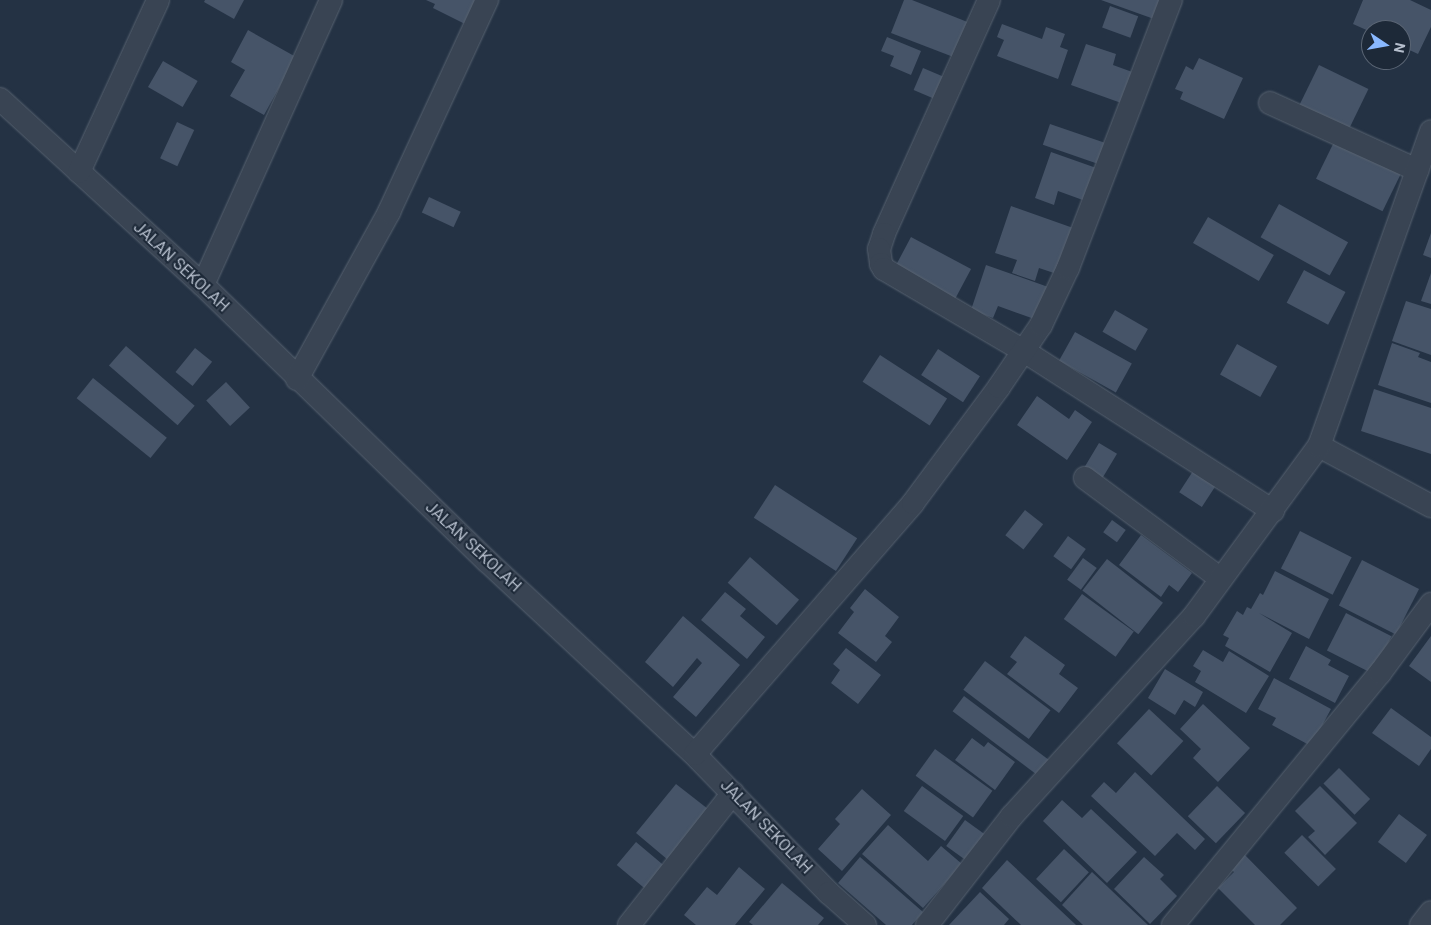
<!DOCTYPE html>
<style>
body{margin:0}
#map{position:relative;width:1431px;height:925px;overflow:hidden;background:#243244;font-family:Roboto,sans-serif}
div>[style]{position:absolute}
.building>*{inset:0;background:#465468;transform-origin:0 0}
.roads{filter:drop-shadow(0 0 1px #576270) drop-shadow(0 0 1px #576270)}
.minor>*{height:22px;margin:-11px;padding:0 11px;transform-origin:11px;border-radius:11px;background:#394453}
span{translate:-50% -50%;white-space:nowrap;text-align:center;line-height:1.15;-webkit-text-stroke:4px #1d2938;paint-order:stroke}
.street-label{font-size:16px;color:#b6bfcd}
.north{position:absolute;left:1361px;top:20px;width:50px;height:50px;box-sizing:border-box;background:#1d2938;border:1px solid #5a6574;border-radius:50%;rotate:102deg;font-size:14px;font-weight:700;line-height:20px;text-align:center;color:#b6bfcd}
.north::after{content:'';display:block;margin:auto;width:18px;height:22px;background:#89b8ff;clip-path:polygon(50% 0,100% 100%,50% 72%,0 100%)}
</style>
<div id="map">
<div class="building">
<div style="clip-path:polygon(205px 0,244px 0,234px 19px,204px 2px)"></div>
<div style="clip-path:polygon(426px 0,480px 0,467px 25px,433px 8px,435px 4px)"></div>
<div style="clip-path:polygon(904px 0,912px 0,970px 23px,956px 58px,891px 33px)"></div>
<div style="clip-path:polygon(1101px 0,1161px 0,1154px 19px)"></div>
<div style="clip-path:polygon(1363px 0,1410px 0,1431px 10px,1431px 27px,1418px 54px,1401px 46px,1401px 30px,1371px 30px,1371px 32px,1353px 24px)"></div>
<div style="left:1110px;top:6px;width:30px;height:23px;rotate:20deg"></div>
<div style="clip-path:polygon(1002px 24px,1042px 39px,1046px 27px,1065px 34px,1060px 47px,1068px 50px,1058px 79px,997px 56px,1004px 40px,997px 37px)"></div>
<div style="clip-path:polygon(248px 30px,296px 57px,264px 115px,230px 96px,245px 70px,231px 62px)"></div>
<div style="clip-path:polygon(887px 37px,921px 51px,911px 75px,890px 66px,894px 56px,881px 51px)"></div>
<div style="clip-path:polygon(1086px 44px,1116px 54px,1113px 65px,1135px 73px,1124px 104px,1071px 85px)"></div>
<div style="clip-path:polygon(1199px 58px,1243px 78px,1224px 119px,1180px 99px,1183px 92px,1175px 89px,1186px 66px,1193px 70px)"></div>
<div style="left:163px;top:61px;width:40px;height:30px;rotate:30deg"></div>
<div style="left:1319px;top:65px;width:55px;height:51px;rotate:26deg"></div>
<div style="left:923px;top:68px;width:23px;height:24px;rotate:23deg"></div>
<div style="left:177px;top:122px;width:19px;height:40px;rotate:25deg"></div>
<div style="left:1050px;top:124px;width:64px;height:22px;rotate:19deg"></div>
<div style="left:1334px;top:142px;width:74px;height:41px;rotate:26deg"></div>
<div style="clip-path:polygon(1051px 152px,1102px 170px,1091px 203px,1058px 191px,1054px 205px,1035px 198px)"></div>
<div style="left:429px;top:197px;width:35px;height:17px;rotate:25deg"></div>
<div style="left:1279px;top:204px;width:79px;height:38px;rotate:29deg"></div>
<div style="clip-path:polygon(1011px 206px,1076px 229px,1060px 275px,1039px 268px,1035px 281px,1012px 273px,1017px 260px,995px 253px)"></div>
<div style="left:1208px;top:217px;width:76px;height:30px;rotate:30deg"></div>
<div style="clip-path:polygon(1431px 233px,1431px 258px,1423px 255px)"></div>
<div style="left:911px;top:237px;width:68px;height:34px;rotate:28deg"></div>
<div style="clip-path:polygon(986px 265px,1051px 288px,1040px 321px,998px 306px,993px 318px,971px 310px)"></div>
<div style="left:1304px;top:270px;width:47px;height:37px;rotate:28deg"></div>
<div style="clip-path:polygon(1431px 273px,1431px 304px,1421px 301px)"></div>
<div style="clip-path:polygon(1406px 301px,1431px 309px,1431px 355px,1392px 341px)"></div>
<div style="left:1115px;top:310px;width:38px;height:25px;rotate:30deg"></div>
<div style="left:1075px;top:332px;width:65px;height:33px;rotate:29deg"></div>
<div style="clip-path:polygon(1392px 343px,1420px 353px,1418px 357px,1431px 362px,1431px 403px,1378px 385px)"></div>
<div style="left:1237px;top:344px;width:46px;height:35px;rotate:29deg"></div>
<div style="left:126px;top:346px;width:91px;height:26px;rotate:41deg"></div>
<div style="left:195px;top:348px;width:22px;height:31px;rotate:39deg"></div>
<div style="left:938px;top:349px;width:50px;height:31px;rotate:33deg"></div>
<div style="left:880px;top:355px;width:80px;height:32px;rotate:33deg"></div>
<div style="left:93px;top:378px;width:95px;height:26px;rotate:39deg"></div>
<div style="left:226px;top:382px;width:35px;height:27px;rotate:47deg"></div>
<div style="clip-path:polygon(1374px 389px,1431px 408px,1431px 454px,1361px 431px)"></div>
<div style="clip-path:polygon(1037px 396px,1069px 419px,1075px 410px,1092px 422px,1067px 460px,1017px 425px)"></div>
<div style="left:1099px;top:443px;width:21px;height:30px;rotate:31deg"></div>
<div style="left:1195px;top:468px;width:27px;height:29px;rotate:33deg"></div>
<div style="left:775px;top:485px;width:98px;height:39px;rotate:33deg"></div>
<div style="left:1025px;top:510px;width:23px;height:32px;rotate:38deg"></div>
<div style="left:1112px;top:520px;width:17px;height:15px;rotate:36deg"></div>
<div style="left:1300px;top:531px;width:58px;height:42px;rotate:27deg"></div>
<div style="clip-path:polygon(1141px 535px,1192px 573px,1178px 592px,1169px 585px,1161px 597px,1119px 565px)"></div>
<div style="left:1068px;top:536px;width:22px;height:25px;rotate:36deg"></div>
<div style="left:750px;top:557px;width:65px;height:34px;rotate:41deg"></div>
<div style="left:1083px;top:558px;width:17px;height:27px;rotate:36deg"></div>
<div style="left:1107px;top:559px;width:71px;height:40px;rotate:38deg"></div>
<div style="left:1362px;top:560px;width:64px;height:51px;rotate:27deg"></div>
<div style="clip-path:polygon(1275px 571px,1329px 599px,1309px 639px,1259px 613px,1292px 633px,1270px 672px,1225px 646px,1229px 638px,1223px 635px,1237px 611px,1243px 615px,1247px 607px,1251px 609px,1260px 593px,1263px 595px)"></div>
<div style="clip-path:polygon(865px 589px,899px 617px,885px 636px,892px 642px,876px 662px,838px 633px,854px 612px,850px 608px)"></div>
<div style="clip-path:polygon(725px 592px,746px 609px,740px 616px,765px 637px,747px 659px,701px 620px)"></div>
<div style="left:1082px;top:594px;width:64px;height:31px;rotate:36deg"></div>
<div style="left:1346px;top:613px;width:51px;height:42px;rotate:27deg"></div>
<div style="clip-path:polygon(683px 616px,740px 665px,696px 717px,673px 697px,702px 663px,697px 658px,673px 687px,645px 662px)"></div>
<div style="clip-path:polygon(1025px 636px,1065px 665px,1059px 674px,1078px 688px,1059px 713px,1007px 674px,1017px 662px,1010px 657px)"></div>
<div style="clip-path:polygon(1431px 636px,1431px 682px,1409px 666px)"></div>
<div style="clip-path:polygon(1306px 646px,1331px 660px,1328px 665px,1349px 676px,1335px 703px,1289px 679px)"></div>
<div style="clip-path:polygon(846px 648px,881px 675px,858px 704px,831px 683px,840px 670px,833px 664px)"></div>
<div style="clip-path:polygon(1203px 650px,1223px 662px,1229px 651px,1269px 676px,1246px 713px,1195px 682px,1201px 671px,1193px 666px)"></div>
<div style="left:985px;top:661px;width:82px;height:36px;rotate:37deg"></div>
<div style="clip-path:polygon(1165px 669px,1203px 692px,1195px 707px,1184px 700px,1175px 715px,1148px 698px)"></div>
<div style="clip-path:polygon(1274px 678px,1331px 709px,1311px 746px,1272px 725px,1276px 718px,1258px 709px)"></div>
<div style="left:964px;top:696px;width:106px;height:19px;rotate:37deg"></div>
<div style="clip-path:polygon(1203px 704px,1250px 748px,1218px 782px,1193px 758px,1201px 749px,1180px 729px)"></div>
<div style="clip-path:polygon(1391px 708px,1431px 737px,1431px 749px,1419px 766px,1372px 733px)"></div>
<div style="left:1149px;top:709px;width:47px;height:47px;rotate:43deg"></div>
<div style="clip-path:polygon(972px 738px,984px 747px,988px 742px,1015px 762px,995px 790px,955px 760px)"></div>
<div style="left:935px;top:749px;width:71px;height:33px;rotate:36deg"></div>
<div style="left:1339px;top:768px;width:44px;height:22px;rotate:45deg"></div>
<div style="clip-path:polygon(1135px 772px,1205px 839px,1195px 850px,1177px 833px,1155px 856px,1091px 796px,1104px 782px,1116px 793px)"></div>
<div style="clip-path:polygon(676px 784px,708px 809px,674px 865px,636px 833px)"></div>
<div style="left:922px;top:786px;width:51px;height:31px;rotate:36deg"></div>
<div style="left:1217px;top:786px;width:39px;height:42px;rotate:44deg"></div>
<div style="clip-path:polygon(1320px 786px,1357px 823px,1325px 855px,1308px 837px,1315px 831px,1295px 811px)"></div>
<div style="clip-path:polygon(862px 789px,891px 815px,842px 871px,818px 849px,840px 824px,835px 819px)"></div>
<div style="clip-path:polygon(1062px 800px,1082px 818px,1091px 809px,1137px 852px,1107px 883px,1043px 821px)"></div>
<div style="left:1399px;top:814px;width:35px;height:35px;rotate:37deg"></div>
<div style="left:965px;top:820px;width:26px;height:32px;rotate:36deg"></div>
<div style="clip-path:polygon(888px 825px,928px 861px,941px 846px,962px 864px,923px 908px,862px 854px)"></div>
<div style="left:1302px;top:835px;width:48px;height:25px;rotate:45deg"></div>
<div style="left:636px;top:842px;width:43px;height:30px;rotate:40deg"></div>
<div style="left:1064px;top:849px;width:34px;height:41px;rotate:43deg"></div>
<div style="clip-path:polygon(1241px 851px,1297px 908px,1280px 925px,1255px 925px,1218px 888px,1234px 872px,1227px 865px)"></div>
<div style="clip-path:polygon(860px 857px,923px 912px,912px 925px,886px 925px,838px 883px)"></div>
<div style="clip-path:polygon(1144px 857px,1164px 875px,1160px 879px,1177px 896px,1150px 924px,1114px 889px)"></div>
<div style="clip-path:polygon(1007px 860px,1076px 925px,1021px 925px,982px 888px)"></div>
<div style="clip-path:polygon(739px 867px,765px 889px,735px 925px,696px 925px,684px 915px,707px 887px,717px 895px)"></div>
<div style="clip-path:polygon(1092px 872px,1148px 925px,1083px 925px,1062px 905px)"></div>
<div style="clip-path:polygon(782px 883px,824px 918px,818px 925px,753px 925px,749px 922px)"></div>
<div style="clip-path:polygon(980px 892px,1009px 919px,1004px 925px,949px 925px)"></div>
</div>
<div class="roads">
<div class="minor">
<div style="left:989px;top:0;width:256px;rotate:114.2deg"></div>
<div style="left:884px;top:234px;width:16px;rotate:108deg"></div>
<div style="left:879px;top:249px;width:15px;rotate:82deg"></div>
<div style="left:881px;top:264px;width:6px;rotate:59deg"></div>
<div style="left:884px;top:269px;width:162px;rotate:30.4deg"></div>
<div style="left:1024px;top:351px;width:296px;rotate:32.7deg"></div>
<div style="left:0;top:99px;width:275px;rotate:42.5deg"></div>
<div style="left:203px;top:285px;width:396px;rotate:44.2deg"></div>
<div style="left:487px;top:561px;width:289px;rotate:43deg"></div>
<div style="left:698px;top:758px;width:188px;rotate:45.9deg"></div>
<div style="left:829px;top:893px;width:48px;rotate:41.6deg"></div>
<div style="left:1270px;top:103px;width:162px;rotate:24.5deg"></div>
<div style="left:79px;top:172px;width:189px;rotate:-65.3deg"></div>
<div style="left:203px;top:285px;width:312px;rotate:-65.8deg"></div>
<div style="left:297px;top:379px;width:191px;rotate:-61.1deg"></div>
<div style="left:389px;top:212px;width:234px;rotate:-65.2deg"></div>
<div style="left:1319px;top:446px;width:127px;rotate:28.2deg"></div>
<div style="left:1085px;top:478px;width:169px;rotate:36.6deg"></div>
<div style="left:695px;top:754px;width:332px;rotate:-49deg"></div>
<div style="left:913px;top:503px;width:144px;rotate:-53.4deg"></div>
<div style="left:999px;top:387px;width:75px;rotate:-55.9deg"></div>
<div style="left:1041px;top:325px;width:63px;rotate:-64.7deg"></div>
<div style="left:1068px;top:268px;width:287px;rotate:-69deg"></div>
<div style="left:629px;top:925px;width:168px;rotate:-51.8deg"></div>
<div style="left:927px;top:925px;width:138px;rotate:-52.1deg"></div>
<div style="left:1012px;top:816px;width:270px;rotate:-47.7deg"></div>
<div style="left:1194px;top:616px;width:211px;rotate:-53.7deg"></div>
<div style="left:1319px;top:446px;width:334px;rotate:-70.4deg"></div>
<div style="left:1173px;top:925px;width:326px;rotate:-50.6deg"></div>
<div style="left:1380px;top:673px;width:86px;rotate:-53.5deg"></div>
<div style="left:1421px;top:925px;width:16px;rotate:-52deg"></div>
</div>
</div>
<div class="street-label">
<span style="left:181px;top:267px;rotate:43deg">JALAN SEKOLAH</span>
<span style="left:473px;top:547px;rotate:43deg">JALAN SEKOLAH</span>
<span style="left:766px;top:827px;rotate:46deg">JALAN SEKOLAH</span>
</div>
<div class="north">N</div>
</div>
